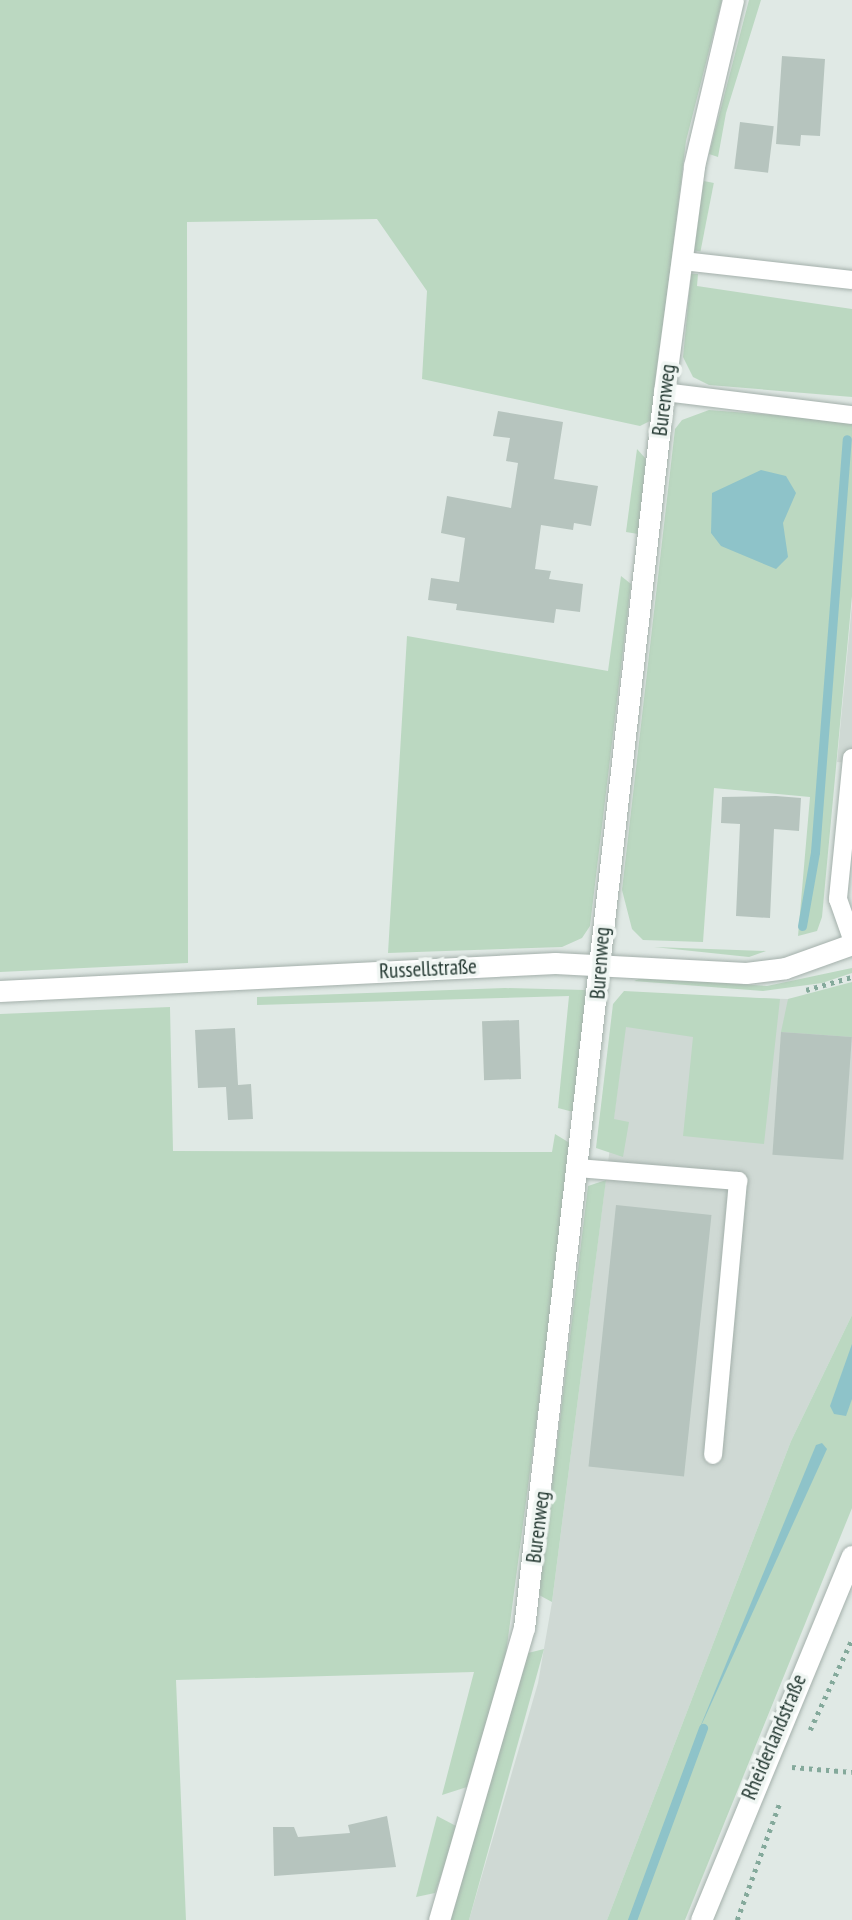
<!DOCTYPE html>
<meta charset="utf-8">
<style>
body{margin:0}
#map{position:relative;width:852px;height:1920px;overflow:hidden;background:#e0e9e5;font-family:"PT Sans Narrow",sans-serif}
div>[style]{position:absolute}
.built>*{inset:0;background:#cfd9d4}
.green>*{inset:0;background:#bbd8c1;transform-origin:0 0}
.water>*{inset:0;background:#8ec3c9}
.stream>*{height:9px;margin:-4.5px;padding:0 4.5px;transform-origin:4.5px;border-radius:4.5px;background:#8ec3c9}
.building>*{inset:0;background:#b6c4be;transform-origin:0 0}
.path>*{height:4.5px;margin-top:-2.25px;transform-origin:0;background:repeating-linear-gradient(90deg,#84a99b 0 3.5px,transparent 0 8.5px)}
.roads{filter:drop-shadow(0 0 2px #a4b0ab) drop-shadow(0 0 2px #a4b0ab)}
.service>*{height:18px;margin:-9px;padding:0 9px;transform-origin:9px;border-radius:9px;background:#fff}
.minor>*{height:21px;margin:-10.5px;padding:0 10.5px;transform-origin:10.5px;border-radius:10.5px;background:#fff}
.secondary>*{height:21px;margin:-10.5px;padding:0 10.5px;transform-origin:10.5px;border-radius:10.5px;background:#fff}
span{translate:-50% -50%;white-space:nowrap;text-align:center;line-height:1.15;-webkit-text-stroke:7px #f0f6f3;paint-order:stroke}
.street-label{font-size:21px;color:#233831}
</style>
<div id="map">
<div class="built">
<div style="clip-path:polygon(852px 604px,852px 763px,837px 762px)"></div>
<div style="clip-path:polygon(852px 991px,852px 1315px,791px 1441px,607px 1920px,469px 1920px,538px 1683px,552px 1602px,627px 1014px,640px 995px,788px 999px)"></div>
</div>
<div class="green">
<div style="clip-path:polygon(0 0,722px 0,686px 141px,652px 420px,640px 426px,422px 379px,427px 291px,377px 219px,187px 222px,188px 963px,0 972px)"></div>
<div style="clip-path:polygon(749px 0,761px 0,726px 113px,718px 157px,709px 154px)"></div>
<div style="left:704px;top:181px;width:10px;height:70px;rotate:11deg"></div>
<div style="clip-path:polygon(691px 274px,698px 274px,697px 286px,852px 309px,852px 397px,709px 385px,693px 377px,683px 357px)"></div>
<div style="clip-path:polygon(709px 410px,852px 421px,852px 596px,822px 917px,817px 931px,798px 936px,810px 797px,714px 788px,703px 942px,643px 940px,632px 929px,622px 890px,675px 429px,682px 420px)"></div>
<div style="clip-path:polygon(637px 449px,646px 459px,638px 534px,626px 532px)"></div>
<div style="clip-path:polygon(621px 576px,631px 584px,590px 926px,582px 938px,562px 947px,388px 953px,407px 636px,608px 671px)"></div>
<div style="clip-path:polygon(654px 947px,766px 951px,749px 957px)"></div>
<div style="clip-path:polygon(852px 968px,852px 973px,822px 983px,763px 991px,634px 981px,644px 977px,767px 986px)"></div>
<div style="clip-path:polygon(852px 982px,852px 1037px,781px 1032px,788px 999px)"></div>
<div style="clip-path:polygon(505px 988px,585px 990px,590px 1002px,577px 1113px,558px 1108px,569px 996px,257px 1005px,257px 997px)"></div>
<div style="clip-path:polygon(624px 991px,780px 999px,764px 1144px,683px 1136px,693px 1037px,626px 1027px,614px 1119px,629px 1122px,623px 1157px,596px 1148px,613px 1004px)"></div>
<div style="clip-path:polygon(170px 1007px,173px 1151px,552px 1152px,555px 1134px,573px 1145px,505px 1661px,467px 1787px,442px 1795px,474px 1672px,176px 1680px,186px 1920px,0 1920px,0 1014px)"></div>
<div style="clip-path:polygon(606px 1180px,569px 1469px,552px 1602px,539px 1595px,588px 1186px)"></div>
<div style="clip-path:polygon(852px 1315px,852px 1508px,685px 1920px,607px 1920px,791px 1441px)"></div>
<div style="clip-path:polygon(544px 1649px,469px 1920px,450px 1920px,528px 1653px)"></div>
<div style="clip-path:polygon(437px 1816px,458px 1827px,435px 1893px,416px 1897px)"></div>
</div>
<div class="water">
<div style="clip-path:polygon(761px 470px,786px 476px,796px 493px,783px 523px,788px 557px,776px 569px,721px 546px,711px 533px,712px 493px)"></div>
<div style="clip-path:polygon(852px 1344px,852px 1399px,846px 1416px,834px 1414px,830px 1406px)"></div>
<div style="clip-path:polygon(822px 1443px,827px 1449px,696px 1737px,816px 1445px)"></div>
</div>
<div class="stream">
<div style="left:802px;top:926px;width:75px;rotate:-80deg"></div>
<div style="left:815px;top:852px;width:414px;rotate:-85.6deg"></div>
<div style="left:632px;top:1920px;width:205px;rotate:-69.7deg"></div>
</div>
<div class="building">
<div style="clip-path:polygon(782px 56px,825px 59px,820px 136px,801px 135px,800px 146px,776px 144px)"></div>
<div style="left:740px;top:122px;width:34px;height:47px;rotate:7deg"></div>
<div style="clip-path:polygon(498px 411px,563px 422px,554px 479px,598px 486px,591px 526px,574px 523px,573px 530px,541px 525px,535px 569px,551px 571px,549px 579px,583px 584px,580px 612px,556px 609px,554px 623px,456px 610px,457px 604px,428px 600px,431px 578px,459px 582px,465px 538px,441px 533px,447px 496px,511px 508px,518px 463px,506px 461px,510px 438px,493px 436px)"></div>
<div style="clip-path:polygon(776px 796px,801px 798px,799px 831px,774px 829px,770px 918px,736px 916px,740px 824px,721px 823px,722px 797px)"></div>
<div style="left:519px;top:1020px;width:59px;height:37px;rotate:88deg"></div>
<div style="clip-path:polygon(235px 1028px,238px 1085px,251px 1084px,253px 1119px,228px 1120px,226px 1087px,198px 1088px,195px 1030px)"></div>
<div style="left:781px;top:1032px;width:71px;height:123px;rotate:4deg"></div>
<div style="left:616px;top:1205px;width:96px;height:263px;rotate:6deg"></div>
<div style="clip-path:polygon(387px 1816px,396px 1867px,274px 1876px,273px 1827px,294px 1827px,298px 1837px,350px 1833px,348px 1825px)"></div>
</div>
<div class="path">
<div style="left:806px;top:990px;width:48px;rotate:-15.8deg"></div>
<div style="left:810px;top:1730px;width:100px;rotate:-65.2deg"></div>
<div style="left:792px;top:1767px;width:60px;rotate:4.8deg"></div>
<div style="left:737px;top:1920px;width:126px;rotate:-70deg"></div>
</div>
<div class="roads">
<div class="service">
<div style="left:683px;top:261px;width:170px;rotate:6.4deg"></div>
<div style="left:664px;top:392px;width:189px;rotate:7deg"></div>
<div style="left:852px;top:758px;width:142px;rotate:95.7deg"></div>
<div style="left:838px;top:899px;width:42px;rotate:70.7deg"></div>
<div style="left:577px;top:1168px;width:162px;rotate:4.6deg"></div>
<div style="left:738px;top:1181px;width:275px;rotate:95.2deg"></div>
</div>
<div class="minor">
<div style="left:0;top:991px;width:556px;rotate:-2.89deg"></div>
<div style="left:555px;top:963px;width:191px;rotate:3deg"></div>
<div style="left:746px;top:973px;width:39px;rotate:-7deg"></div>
<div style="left:785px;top:968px;width:71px;rotate:-19.7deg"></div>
<div style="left:439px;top:1920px;width:304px;rotate:-73.8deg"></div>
<div style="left:524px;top:1628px;width:1244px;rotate:-83.54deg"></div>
<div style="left:664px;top:392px;width:228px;rotate:-82.4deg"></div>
<div style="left:694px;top:166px;width:171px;rotate:-76.8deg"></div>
</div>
<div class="secondary">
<div style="left:701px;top:1920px;width:394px;rotate:-67.5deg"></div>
</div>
</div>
<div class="street-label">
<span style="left:664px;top:400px;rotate:-83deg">Burenweg</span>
<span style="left:600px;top:963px;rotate:-86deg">Burenweg</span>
<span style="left:428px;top:969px;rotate:-3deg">Russellstraße</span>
<span style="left:538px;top:1527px;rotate:-83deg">Burenweg</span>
<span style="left:774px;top:1737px;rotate:-67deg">Rheiderlandstraße</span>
</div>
</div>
